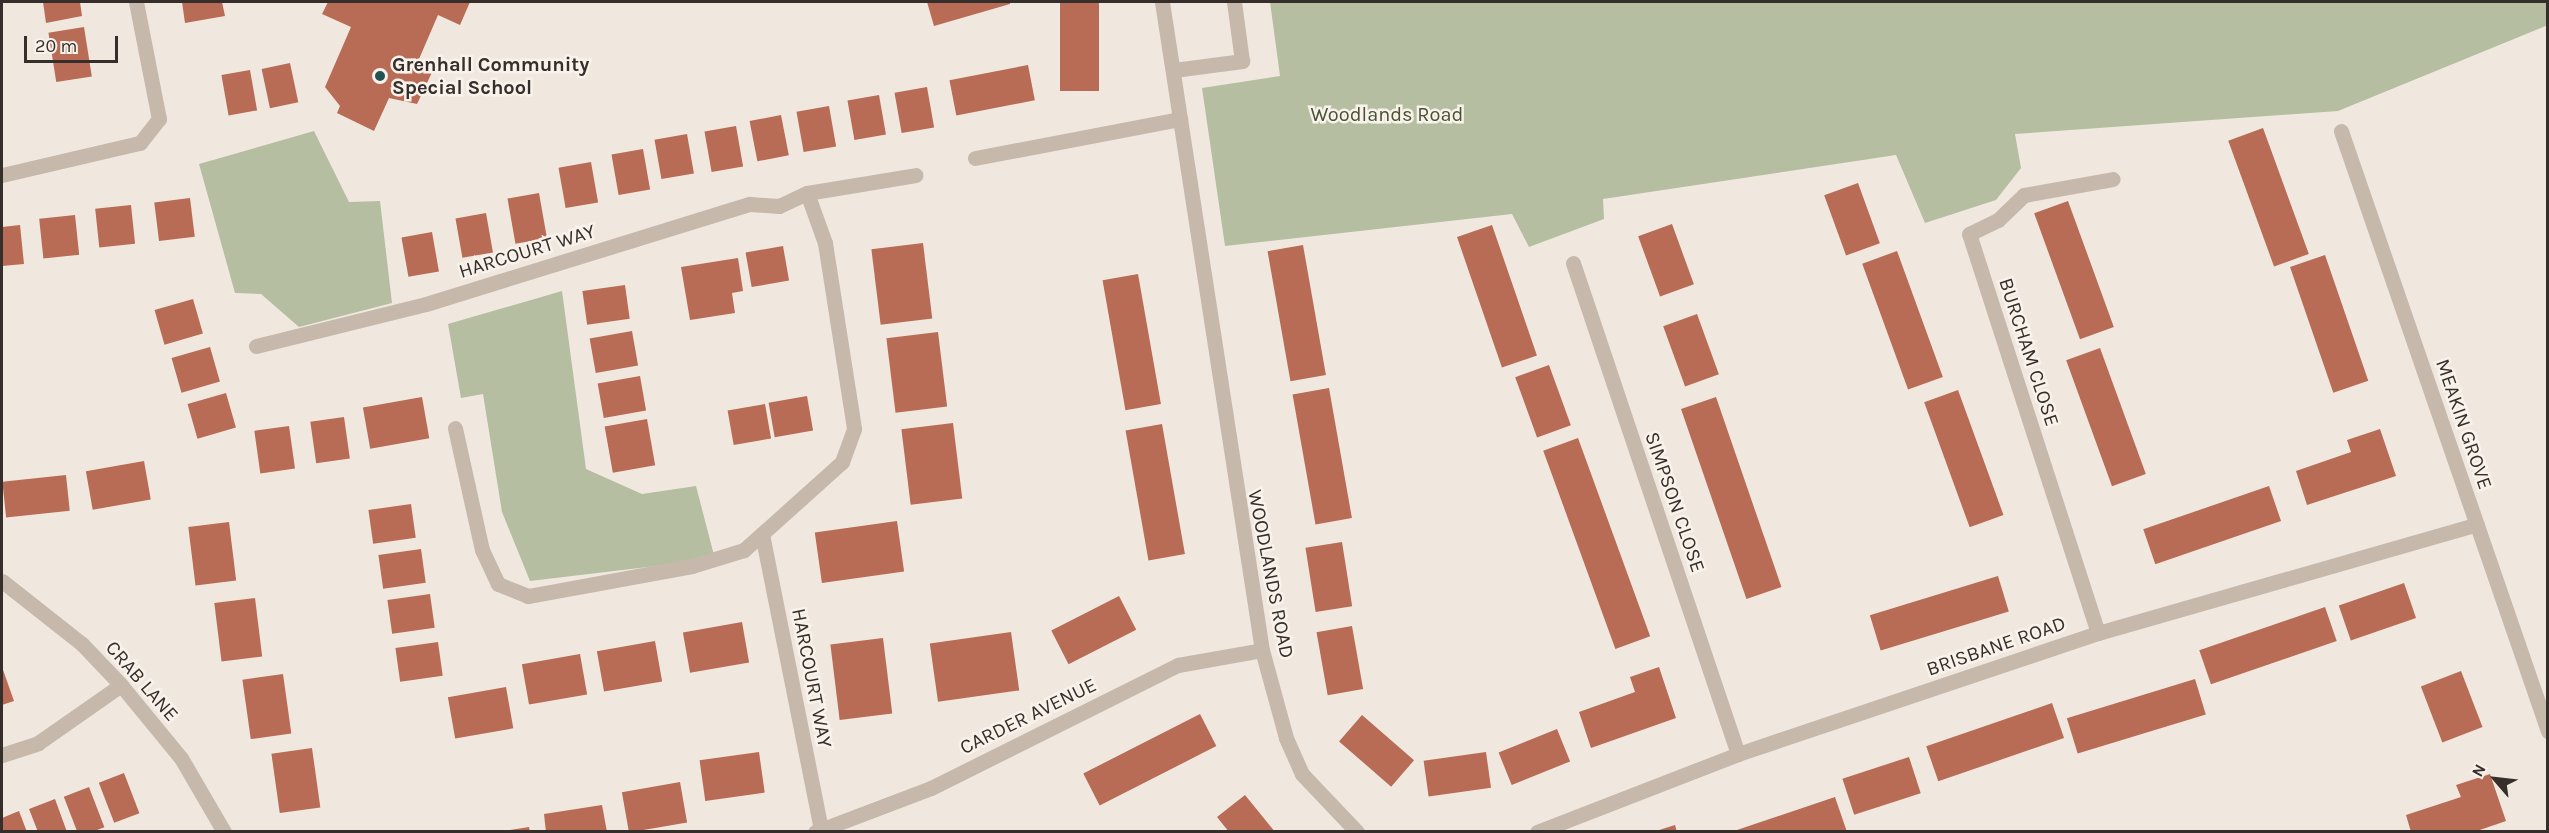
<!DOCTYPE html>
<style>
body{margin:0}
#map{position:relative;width:2549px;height:833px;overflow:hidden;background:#f0e8df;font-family:Karla,sans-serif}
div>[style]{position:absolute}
.green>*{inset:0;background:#b5bea1}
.building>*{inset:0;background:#b86b55;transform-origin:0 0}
.minor>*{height:15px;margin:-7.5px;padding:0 7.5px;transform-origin:7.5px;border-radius:7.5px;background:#c7b8ac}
.dots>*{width:16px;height:16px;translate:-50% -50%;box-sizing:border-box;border:3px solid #f8f2eb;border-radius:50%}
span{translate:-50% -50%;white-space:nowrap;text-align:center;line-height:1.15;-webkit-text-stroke:5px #f8f2eb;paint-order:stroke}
.poi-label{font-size:20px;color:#362e2a;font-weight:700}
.left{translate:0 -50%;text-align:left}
.park-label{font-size:20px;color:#465231}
.street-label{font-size:20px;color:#362e2a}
.frame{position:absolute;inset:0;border:3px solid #362e2a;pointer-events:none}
.north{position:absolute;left:2465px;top:749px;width:60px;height:60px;-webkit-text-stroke:4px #f8f2eb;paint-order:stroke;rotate:298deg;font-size:16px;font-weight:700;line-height:24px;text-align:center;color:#362e2a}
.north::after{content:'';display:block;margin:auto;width:21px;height:27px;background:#362e2a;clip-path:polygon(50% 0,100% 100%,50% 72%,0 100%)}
.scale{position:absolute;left:24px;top:36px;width:94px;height:27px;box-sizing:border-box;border:3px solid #362e2a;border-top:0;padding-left:8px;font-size:18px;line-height:21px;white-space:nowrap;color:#362e2a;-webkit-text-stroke:4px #f8f2eb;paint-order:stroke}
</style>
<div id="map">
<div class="green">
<div style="clip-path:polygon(1270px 2px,2547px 2px,2548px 25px,2338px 111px,2015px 134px,2021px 168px,1996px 200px,1925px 223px,1896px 155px,1603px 199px,1604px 219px,1529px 247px,1512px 214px,1225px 246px,1202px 88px,1280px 76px)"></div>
<div style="clip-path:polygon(314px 131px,349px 202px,380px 201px,392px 303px,299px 327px,261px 294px,235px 293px,199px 164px)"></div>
<div style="clip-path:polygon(562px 291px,586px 469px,642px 494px,696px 486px,715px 559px,530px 581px,502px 512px,483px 394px,461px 398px,448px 324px)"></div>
</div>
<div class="building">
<div style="clip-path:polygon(43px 2px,80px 2px,82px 16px,46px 23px)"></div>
<div style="clip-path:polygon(182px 2px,222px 2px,225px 16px,185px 23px)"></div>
<div style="clip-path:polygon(328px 2px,470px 2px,460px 25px,438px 15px,419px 59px,435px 66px,417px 104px,389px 98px,374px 131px,337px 113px,340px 106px,325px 87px,351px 27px,322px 14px)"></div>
<div style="clip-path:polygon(927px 2px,1010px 2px,1010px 4px,934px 26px)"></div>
<div style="left:1060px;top:2px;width:39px;height:89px"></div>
<div style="left:84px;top:27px;width:50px;height:36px;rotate:81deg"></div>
<div style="left:290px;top:63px;width:40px;height:29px;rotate:78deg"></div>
<div style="left:1028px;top:65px;width:36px;height:80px;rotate:79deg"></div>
<div style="left:250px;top:70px;width:41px;height:29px;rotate:80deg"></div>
<div style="left:927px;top:87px;width:41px;height:33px;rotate:80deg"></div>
<div style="left:879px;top:95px;width:40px;height:32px;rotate:80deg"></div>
<div style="left:829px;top:106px;width:41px;height:33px;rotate:80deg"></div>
<div style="left:781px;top:115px;width:41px;height:32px;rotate:79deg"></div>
<div style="left:736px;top:126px;width:41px;height:32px;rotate:80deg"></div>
<div style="left:2263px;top:128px;width:134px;height:37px;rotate:70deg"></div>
<div style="left:687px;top:134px;width:40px;height:33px;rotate:80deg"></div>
<div style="left:643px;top:149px;width:41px;height:32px;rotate:80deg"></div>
<div style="left:591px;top:162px;width:41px;height:33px;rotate:80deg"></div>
<div style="left:1858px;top:183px;width:64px;height:36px;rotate:70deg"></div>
<div style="left:539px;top:193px;width:46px;height:32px;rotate:80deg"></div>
<div style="left:190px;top:198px;width:39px;height:36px;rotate:83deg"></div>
<div style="left:2068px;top:201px;width:134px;height:36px;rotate:70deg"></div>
<div style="left:131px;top:205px;width:39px;height:36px;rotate:84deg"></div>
<div style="left:486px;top:213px;width:40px;height:31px;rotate:80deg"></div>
<div style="left:75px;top:215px;width:40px;height:36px;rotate:84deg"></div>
<div style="left:1672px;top:224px;width:64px;height:36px;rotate:70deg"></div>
<div style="clip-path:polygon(20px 225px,24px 264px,2px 266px,2px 227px)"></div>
<div style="left:1492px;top:225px;width:138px;height:37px;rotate:71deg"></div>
<div style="left:432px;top:232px;width:40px;height:31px;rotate:80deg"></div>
<div style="left:923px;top:243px;width:76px;height:52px;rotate:83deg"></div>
<div style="left:1303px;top:245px;width:132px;height:36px;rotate:80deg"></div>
<div style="left:783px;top:246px;width:35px;height:38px;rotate:80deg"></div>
<div style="left:1897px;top:251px;width:134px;height:37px;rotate:70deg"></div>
<div style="left:2325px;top:255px;width:133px;height:37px;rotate:71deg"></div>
<div style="clip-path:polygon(738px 258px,743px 291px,732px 293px,735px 313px,690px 320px,681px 267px)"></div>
<div style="left:1138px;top:274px;width:132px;height:36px;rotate:80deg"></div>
<div style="left:625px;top:285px;width:34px;height:43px;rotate:82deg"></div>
<div style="left:193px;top:299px;width:36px;height:40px;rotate:74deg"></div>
<div style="left:1697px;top:314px;width:64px;height:36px;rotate:70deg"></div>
<div style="left:632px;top:331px;width:35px;height:43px;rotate:80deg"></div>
<div style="left:938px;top:332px;width:75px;height:52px;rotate:83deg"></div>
<div style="left:210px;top:347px;width:36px;height:40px;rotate:74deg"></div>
<div style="left:2100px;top:348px;width:134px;height:36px;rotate:70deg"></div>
<div style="left:1549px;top:365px;width:64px;height:36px;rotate:70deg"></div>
<div style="left:640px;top:376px;width:35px;height:43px;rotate:80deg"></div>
<div style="left:1329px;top:388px;width:132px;height:37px;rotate:80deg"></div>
<div style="left:1958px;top:390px;width:133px;height:36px;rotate:70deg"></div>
<div style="left:226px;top:393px;width:36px;height:40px;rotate:74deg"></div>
<div style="left:807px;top:396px;width:35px;height:39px;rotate:80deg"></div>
<div style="left:422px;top:397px;width:42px;height:60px;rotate:80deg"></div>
<div style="left:1716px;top:397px;width:201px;height:37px;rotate:71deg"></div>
<div style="left:765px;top:404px;width:35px;height:38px;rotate:80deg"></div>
<div style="left:344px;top:417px;width:42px;height:34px;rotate:82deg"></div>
<div style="left:647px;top:419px;width:47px;height:43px;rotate:80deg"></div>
<div style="left:953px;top:423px;width:76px;height:52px;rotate:83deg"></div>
<div style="left:1162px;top:424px;width:132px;height:37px;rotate:80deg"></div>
<div style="left:289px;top:426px;width:43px;height:35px;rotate:82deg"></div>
<div style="clip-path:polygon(2380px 429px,2396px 476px,2307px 505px,2296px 471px,2351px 452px,2347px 440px)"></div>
<div style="left:1578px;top:438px;width:211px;height:37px;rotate:70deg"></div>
<div style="left:144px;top:461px;width:39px;height:59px;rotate:80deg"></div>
<div style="left:66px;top:475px;width:36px;height:64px;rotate:84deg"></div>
<div style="left:2269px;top:486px;width:37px;height:133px;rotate:71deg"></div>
<div style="left:411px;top:504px;width:34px;height:43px;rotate:82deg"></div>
<div style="left:897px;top:521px;width:51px;height:83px;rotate:82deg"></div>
<div style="left:229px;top:522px;width:59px;height:41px;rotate:83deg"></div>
<div style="left:1342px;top:542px;width:65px;height:37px;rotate:81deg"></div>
<div style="left:421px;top:549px;width:34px;height:43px;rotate:82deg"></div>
<div style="left:1998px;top:576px;width:37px;height:134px;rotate:73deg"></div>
<div style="left:2404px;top:583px;width:37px;height:69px;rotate:71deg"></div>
<div style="left:430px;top:594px;width:34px;height:43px;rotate:82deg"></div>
<div style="left:1119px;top:596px;width:38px;height:76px;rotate:63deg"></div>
<div style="left:255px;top:598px;width:59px;height:41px;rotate:83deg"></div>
<div style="left:2325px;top:607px;width:36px;height:133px;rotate:71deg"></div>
<div style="left:742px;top:622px;width:41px;height:60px;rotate:80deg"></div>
<div style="left:1352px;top:626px;width:64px;height:36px;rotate:80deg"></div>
<div style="left:1011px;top:632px;width:59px;height:82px;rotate:82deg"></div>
<div style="left:883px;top:638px;width:76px;height:53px;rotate:83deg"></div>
<div style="left:655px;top:641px;width:41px;height:59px;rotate:80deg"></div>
<div style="left:438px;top:642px;width:34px;height:43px;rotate:82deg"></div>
<div style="left:580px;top:654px;width:41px;height:59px;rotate:80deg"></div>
<div style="clip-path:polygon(2px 667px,14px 701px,2px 705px)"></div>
<div style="clip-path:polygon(1659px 667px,1676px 718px,1591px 748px,1579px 712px,1635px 692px,1630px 677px)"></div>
<div style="left:2461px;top:671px;width:60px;height:43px;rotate:69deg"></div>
<div style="left:283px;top:674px;width:60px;height:41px;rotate:82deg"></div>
<div style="left:2195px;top:679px;width:37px;height:134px;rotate:73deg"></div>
<div style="left:506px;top:687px;width:42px;height:59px;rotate:80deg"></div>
<div style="left:2052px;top:703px;width:37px;height:133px;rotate:71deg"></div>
<div style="left:1200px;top:714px;width:36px;height:131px;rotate:63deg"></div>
<div style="left:1362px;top:715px;width:69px;height:35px;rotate:41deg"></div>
<div style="left:1557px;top:729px;width:35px;height:63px;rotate:68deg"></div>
<div style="left:312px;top:748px;width:60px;height:41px;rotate:82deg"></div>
<div style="left:759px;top:752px;width:41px;height:60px;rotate:82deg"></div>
<div style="left:1486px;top:752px;width:36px;height:63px;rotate:82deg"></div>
<div style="left:1909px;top:757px;width:38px;height:70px;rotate:72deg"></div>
<div style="left:124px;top:773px;width:43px;height:27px;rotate:69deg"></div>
<div style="clip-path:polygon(2490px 774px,2506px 821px,2474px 832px,2411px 832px,2406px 815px,2461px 797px,2456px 785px)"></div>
<div style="left:680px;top:782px;width:41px;height:59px;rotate:80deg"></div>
<div style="left:89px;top:787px;width:43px;height:27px;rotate:69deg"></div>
<div style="clip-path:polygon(1245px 795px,1275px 832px,1229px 832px,1217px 817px)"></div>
<div style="clip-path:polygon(1835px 797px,1847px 832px,1734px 832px,1734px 831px)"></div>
<div style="clip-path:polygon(55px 799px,67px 832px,38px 832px,29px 809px)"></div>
<div style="clip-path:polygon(602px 805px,607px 832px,546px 832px,544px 814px)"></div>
<div style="clip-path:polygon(19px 811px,27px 832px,2px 832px,2px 818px)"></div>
<div style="clip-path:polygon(1675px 825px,1677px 832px,1656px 832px,1656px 831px)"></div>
<div style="clip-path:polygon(529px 827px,530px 832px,510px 832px,510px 830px)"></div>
</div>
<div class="minor">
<div style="left:1162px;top:2px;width:656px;rotate:81.23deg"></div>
<div style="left:1262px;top:650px;width:91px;rotate:74.7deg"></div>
<div style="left:1286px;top:738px;width:39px;rotate:66deg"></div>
<div style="left:1302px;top:774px;width:80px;rotate:46.5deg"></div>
<div style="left:1174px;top:70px;width:69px;rotate:-7.5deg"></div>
<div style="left:1242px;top:61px;width:60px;rotate:-97.7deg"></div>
<div style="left:2341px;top:131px;width:635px;rotate:70.97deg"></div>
<div style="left:975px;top:158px;width:209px;rotate:-10.8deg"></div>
<div style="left:2px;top:175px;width:142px;rotate:-13.1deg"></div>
<div style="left:140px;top:143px;width:31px;rotate:-52deg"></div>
<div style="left:159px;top:119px;width:119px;rotate:-101.1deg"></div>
<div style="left:807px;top:193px;width:110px;rotate:-9.4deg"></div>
<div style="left:1573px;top:263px;width:518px;rotate:71.43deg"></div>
<div style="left:256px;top:346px;width:175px;rotate:-13.9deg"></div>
<div style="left:426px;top:304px;width:339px;rotate:-17.2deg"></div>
<div style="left:750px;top:204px;width:29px;rotate:4deg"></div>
<div style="left:779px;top:206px;width:31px;rotate:-25deg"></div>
<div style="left:807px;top:193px;width:53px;rotate:70.2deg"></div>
<div style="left:825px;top:243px;width:188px;rotate:81.1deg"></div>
<div style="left:854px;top:429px;width:35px;rotate:110deg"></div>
<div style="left:842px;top:462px;width:132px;rotate:138.1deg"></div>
<div style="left:744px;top:550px;width:54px;rotate:162.9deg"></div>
<div style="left:692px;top:566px;width:167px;rotate:169.6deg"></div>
<div style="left:528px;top:596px;width:32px;rotate:-158deg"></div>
<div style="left:498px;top:584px;width:38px;rotate:-115deg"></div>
<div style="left:482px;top:550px;width:125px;rotate:-102.5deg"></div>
<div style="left:762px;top:534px;width:301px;rotate:78.7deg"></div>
<div style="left:2px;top:581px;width:102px;rotate:38.2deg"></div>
<div style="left:82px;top:644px;width:57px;rotate:46.4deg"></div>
<div style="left:121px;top:685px;width:94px;rotate:50.6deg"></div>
<div style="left:181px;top:758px;width:86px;rotate:59.8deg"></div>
<div style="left:2098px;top:633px;width:419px;rotate:-107.9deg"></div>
<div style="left:1969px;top:234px;width:32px;rotate:-26deg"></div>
<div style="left:1998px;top:220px;width:36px;rotate:-44deg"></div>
<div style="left:2024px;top:195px;width:90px;rotate:-10.2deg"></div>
<div style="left:2px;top:755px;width:38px;rotate:-18deg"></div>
<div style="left:38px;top:743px;width:101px;rotate:-34.9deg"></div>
<div style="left:815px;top:832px;width:124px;rotate:-20.8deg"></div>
<div style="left:931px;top:788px;width:276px;rotate:-26.5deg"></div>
<div style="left:1178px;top:665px;width:85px;rotate:-10.1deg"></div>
<div style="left:1537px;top:832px;width:216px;rotate:-21.2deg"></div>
<div style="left:1738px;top:754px;width:380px;rotate:-18.6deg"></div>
<div style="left:2098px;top:633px;width:394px;rotate:-16deg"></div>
</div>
<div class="dots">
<div style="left:380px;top:76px;background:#245153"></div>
</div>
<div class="poi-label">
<span class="left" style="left:392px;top:76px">Grenhall Community<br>Special School</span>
</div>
<div class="park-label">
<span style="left:1387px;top:114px">Woodlands Road</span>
</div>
<div class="street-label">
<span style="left:527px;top:251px;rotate:-17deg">HARCOURT WAY</span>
<span style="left:2029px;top:352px;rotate:72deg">BURCHAM CLOSE</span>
<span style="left:2464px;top:424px;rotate:71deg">MEAKIN GROVE</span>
<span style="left:1675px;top:502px;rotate:71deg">SIMPSON CLOSE</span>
<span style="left:1271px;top:574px;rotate:79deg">WOODLANDS ROAD</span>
<span style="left:1996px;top:646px;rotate:-19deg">BRISBANE ROAD</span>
<span style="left:812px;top:678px;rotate:79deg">HARCOURT WAY</span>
<span style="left:142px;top:681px;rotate:49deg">CRAB LANE</span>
<span style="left:1028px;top:716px;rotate:-26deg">CARDER AVENUE</span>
</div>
<div class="frame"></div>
<div class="north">N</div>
<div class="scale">20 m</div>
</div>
